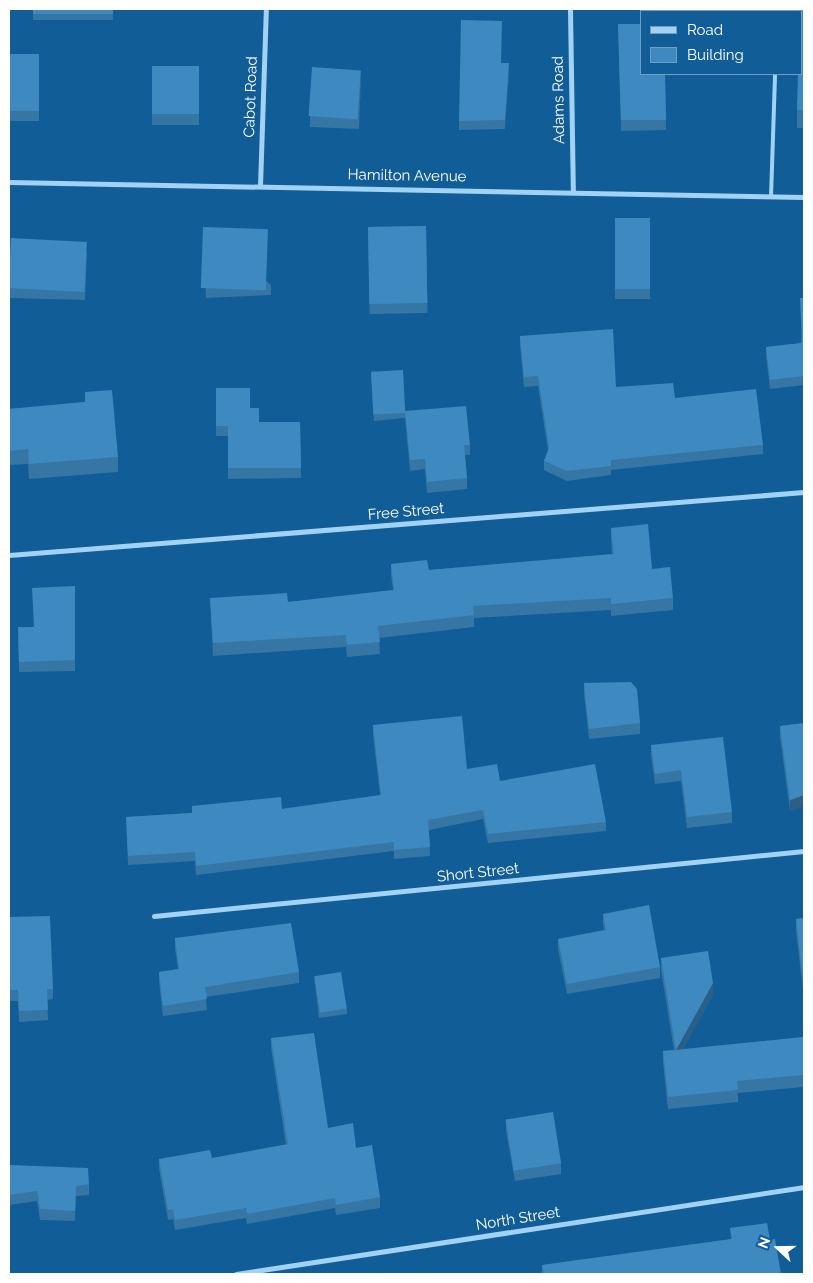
<!DOCTYPE html>
<style>
body{margin:0}
#map{position:relative;width:813px;height:1283px;overflow:hidden;background:#115d97;font-family:Raleway,sans-serif}
div>[style]{position:absolute}
.service>*{height:4px;margin:-2px;padding:0 2px;transform-origin:2px;border-radius:2px;background:#a2d2f3}
.minor>*{height:5px;margin:-2.5px;padding:0 2.5px;transform-origin:2.5px;border-radius:2.5px;background:#a2d2f3}
.wall>*{inset:0;background:#3576a5;transform-origin:0 0}
.shaded-wall>*{inset:0;background:#2b6086}
.building>*{inset:0;background:#3e89c0;transform-origin:0 0}
span{translate:-50% -50%;white-space:nowrap;text-align:center;line-height:1.15;-webkit-text-stroke:4px #115d97;paint-order:stroke}
.street-label{font-size:15px;color:#fff}
.frame{position:absolute;inset:0;border:10px solid #fff;pointer-events:none}
.legend{position:absolute;left:640px;top:10px;width:162px;height:65px;box-sizing:border-box;background:#115d97;border:1px solid #709ec1;margin:0;padding:6px 9px;list-style:none;font-size:15px;color:#fff}
.legend li{display:flex;align-items:center;gap:10px;height:25px}
.legend b{width:25px;border:1px solid #709ec1}
.north{position:absolute;left:753px;top:1223px;width:50px;height:50px;-webkit-text-stroke:4px #115d97;paint-order:stroke;rotate:291deg;font-size:14px;font-weight:700;line-height:20px;text-align:center;color:#fff}
.north::after{content:'';display:block;margin:auto;width:18px;height:22px;background:#fff;clip-path:polygon(50% 0,100% 100%,50% 72%,0 100%)}
</style>
<div id="map">
<div class="service">
<div style="left:778px;top:11px;width:2px;rotate:-90deg"></div>
<div style="left:771px;top:197px;width:123px;rotate:-88.1deg"></div>
</div>
<div class="minor">
<div style="left:570px;top:9px;width:183px;rotate:89.1deg"></div>
<div style="left:9px;top:182px;width:795px;rotate:1.08deg"></div>
<div style="left:260px;top:186px;width:177px;rotate:-88.1deg"></div>
<div style="left:9px;top:555px;width:797px;rotate:-4.53deg"></div>
<div style="left:154px;top:916px;width:653px;rotate:-5.71deg"></div>
<div style="left:236px;top:1274px;width:575px;rotate:-8.71deg"></div>
</div>
<div class="wall">
<div style="left:33px;top:9px;width:80px;height:11px"></div>
<div style="clip-path:polygon(804px 9px,804px 128px,797px 128px,797px 110px)"></div>
<div style="clip-path:polygon(618px 24px,665px 74px,666px 130px,621px 131px)"></div>
<div style="left:9px;top:54px;width:30px;height:67px"></div>
<div style="clip-path:polygon(501px 63px,509px 73px,505px 129px,459px 130px,459px 121px)"></div>
<div style="left:199px;top:66px;width:59px;height:47px;rotate:90deg"></div>
<div style="clip-path:polygon(361px 80px,359px 129px,310px 127px,310px 116px)"></div>
<div style="left:615px;top:218px;width:35px;height:81px"></div>
<div style="left:426px;top:226px;width:87px;height:58px;rotate:89deg"></div>
<div style="clip-path:polygon(203px 227px,271px 285px,271px 295px,206px 298px)"></div>
<div style="clip-path:polygon(11px 238px,87px 252px,85px 300px,10px 298px)"></div>
<div style="clip-path:polygon(804px 298px,804px 385px,770px 389px,766px 356px,766px 347px,801px 343px)"></div>
<div style="clip-path:polygon(520px 336px,616px 387px,675px 398px,763px 445px,763px 454px,611px 470px,611px 475px,567px 481px,544px 470px,544px 461px,548px 450px,538px 386px,524px 387px,520px 346px)"></div>
<div style="clip-path:polygon(371px 372px,406px 411px,470px 445px,470px 455px,465px 455px,467px 478px,467px 489px,427px 493px,425px 469px,410px 471px,405px 418px,374px 421px)"></div>
<div style="clip-path:polygon(216px 388px,250px 408px,259px 422px,300px 422px,301px 478px,228px 479px,228px 436px,216px 436px)"></div>
<div style="clip-path:polygon(85px 392px,118px 457px,118px 472px,29px 479px,28px 464px,9px 465px,9px 409px,85px 402px)"></div>
<div style="clip-path:polygon(611px 528px,652px 569px,673px 598px,673px 610px,611px 616px,611px 610px,474px 618px,474px 627px,379px 638px,380px 654px,347px 657px,346px 647px,213px 656px,210px 598px,288px 602px,393px 590px,391px 576px,391px 564px,429px 570px,612px 554px,611px 540px)"></div>
<div style="clip-path:polygon(75px 586px,75px 671px,19px 672px,18px 627px,33px 627px)"></div>
<div style="clip-path:polygon(584px 683px,640px 723px,640px 734px,589px 739px,584px 694px)"></div>
<div style="clip-path:polygon(804px 723px,804px 806px,790px 811px,780px 737px,780px 726px)"></div>
<div style="clip-path:polygon(373px 725px,467px 769px,606px 822px,606px 831px,488px 843px,483px 819px,429px 830px,430px 856px,394px 859px,394px 851px,196px 875px,195px 861px,128px 865px,126px 817px,192px 813px,192px 806px,282px 809px,380px 795px,373px 735px)"></div>
<div style="clip-path:polygon(651px 745px,732px 812px,732px 823px,687px 828px,681px 781px,655px 784px,651px 756px)"></div>
<div style="clip-path:polygon(603px 914px,660px 967px,660px 978px,567px 994px,558px 949px,558px 939px,604px 930px,603px 924px)"></div>
<div style="clip-path:polygon(9px 917px,53px 989px,53px 999px,47px 1000px,48px 1020px,19px 1022px,18px 1001px,9px 1001px)"></div>
<div style="clip-path:polygon(804px 918px,804px 998px,796px 931px,796px 919px)"></div>
<div style="clip-path:polygon(175px 938px,299px 972px,299px 983px,206px 997px,207px 1010px,163px 1016px,159px 982px,159px 972px,178px 969px,175px 948px)"></div>
<div style="clip-path:polygon(661px 958px,713px 995px,683px 1049px,804px 1037px,804px 1087px,738px 1093px,738px 1102px,668px 1109px,663px 1063px,663px 1051px,674px 1050px,661px 970px)"></div>
<div style="clip-path:polygon(314px 976px,347px 1009px,347px 1014px,319px 1018px)"></div>
<div style="clip-path:polygon(271px 1038px,328px 1128px,356px 1148px,380px 1197px,380px 1208px,336px 1215px,335px 1208px,247px 1224px,246px 1218px,175px 1230px,173px 1219px,168px 1220px,159px 1169px,159px 1159px,212px 1158px,286px 1145px,271px 1048px)"></div>
<div style="clip-path:polygon(506px 1120px,561px 1163px,561px 1174px,515px 1181px,506px 1131px)"></div>
<div style="clip-path:polygon(9px 1165px,89px 1184px,89px 1195px,76px 1196px,75px 1221px,40px 1220px,37px 1201px,9px 1205px)"></div>
<div style="clip-path:polygon(730px 1228px,770px 1240px,781px 1274px,542px 1274px,542px 1265px,731px 1239px)"></div>
</div>
<div class="shaded-wall">
<div style="clip-path:polygon(509px 63px,509px 73px,505px 129px,505px 120px)"></div>
<div style="clip-path:polygon(361px 70px,361px 80px,359px 129px,359px 118px)"></div>
<div style="clip-path:polygon(804px 795px,804px 806px,790px 811px,790px 800px)"></div>
<div style="clip-path:polygon(713px 983px,713px 995px,676px 1062px,676px 1050px)"></div>
</div>
<div class="building">
<div style="left:33px;top:9px;width:80px;height:5px"></div>
<div style="clip-path:polygon(799px 9px,804px 9px,804px 110px,797px 110px,798px 74px,802px 74px,802px 11px,799px 11px)"></div>
<div style="clip-path:polygon(461px 20px,502px 21px,501px 63px,509px 63px,505px 120px,459px 121px)"></div>
<div style="clip-path:polygon(618px 24px,642px 24px,642px 74px,665px 74px,666px 120px,621px 120px)"></div>
<div style="left:9px;top:54px;width:30px;height:57px"></div>
<div style="left:199px;top:66px;width:48px;height:47px;rotate:90deg"></div>
<div style="left:312px;top:67px;width:49px;height:49px;rotate:4deg"></div>
<div style="left:615px;top:218px;width:35px;height:71px"></div>
<div style="left:426px;top:226px;width:77px;height:58px;rotate:89deg"></div>
<div style="left:203px;top:227px;width:65px;height:61px;rotate:2deg"></div>
<div style="left:11px;top:238px;width:76px;height:50px;rotate:3deg"></div>
<div style="clip-path:polygon(800px 298px,804px 298px,804px 376px,770px 380px,766px 347px,802px 343px)"></div>
<div style="clip-path:polygon(613px 329px,616px 387px,673px 383px,675px 398px,756px 389px,763px 445px,611px 460px,611px 466px,567px 471px,544px 461px,549px 448px,538px 376px,524px 377px,520px 336px)"></div>
<div style="left:403px;top:370px;width:43px;height:32px;rotate:87deg"></div>
<div style="clip-path:polygon(216px 388px,250px 388px,250px 408px,259px 408px,259px 422px,300px 422px,301px 468px,228px 468px,228px 426px,216px 426px)"></div>
<div style="clip-path:polygon(112px 390px,118px 457px,29px 464px,28px 449px,9px 451px,9px 409px,85px 402px,85px 392px)"></div>
<div style="clip-path:polygon(466px 406px,470px 445px,464px 445px,467px 478px,427px 482px,425px 459px,410px 460px,405px 411px)"></div>
<div style="clip-path:polygon(648px 524px,652px 569px,670px 567px,673px 598px,611px 604px,611px 598px,473px 606px,474px 615px,378px 626px,380px 642px,347px 645px,346px 635px,213px 643px,210px 598px,287px 593px,288px 602px,394px 590px,391px 564px,427px 560px,429px 570px,614px 554px,611px 528px)"></div>
<div style="clip-path:polygon(75px 586px,75px 660px,19px 662px,18px 627px,34px 627px,32px 588px)"></div>
<div style="clip-path:polygon(631px 682px,637px 689px,640px 723px,589px 729px,584px 683px)"></div>
<div style="clip-path:polygon(462px 716px,467px 769px,497px 764px,500px 781px,595px 764px,606px 822px,488px 834px,483px 810px,428px 820px,430px 847px,394px 850px,394px 842px,196px 866px,195px 852px,128px 856px,126px 817px,192px 813px,192px 806px,281px 797px,282px 809px,381px 795px,373px 725px)"></div>
<div style="clip-path:polygon(804px 723px,804px 795px,790px 800px,780px 726px)"></div>
<div style="clip-path:polygon(723px 737px,732px 812px,687px 817px,681px 770px,655px 774px,651px 745px)"></div>
<div style="clip-path:polygon(649px 905px,660px 967px,567px 984px,558px 939px,606px 930px,603px 914px)"></div>
<div style="clip-path:polygon(50px 916px,53px 989px,47px 989px,48px 1010px,19px 1011px,18px 990px,9px 990px,9px 917px)"></div>
<div style="clip-path:polygon(804px 918px,804px 986px,796px 919px)"></div>
<div style="clip-path:polygon(291px 923px,299px 972px,205px 987px,207px 999px,163px 1006px,159px 972px,179px 969px,175px 938px)"></div>
<div style="clip-path:polygon(708px 951px,713px 983px,676px 1050px,804px 1037px,804px 1075px,737px 1081px,738px 1090px,668px 1097px,663px 1051px,676px 1050px,661px 958px)"></div>
<div style="left:341px;top:972px;width:37px;height:27px;rotate:81deg"></div>
<div style="clip-path:polygon(314px 1033px,328px 1128px,353px 1123px,356px 1148px,372px 1145px,380px 1197px,336px 1205px,335px 1198px,247px 1214px,246px 1208px,175px 1220px,173px 1209px,168px 1210px,159px 1159px,210px 1150px,212px 1158px,288px 1144px,271px 1038px)"></div>
<div style="left:553px;top:1112px;width:52px;height:48px;rotate:81deg"></div>
<div style="clip-path:polygon(9px 1165px,88px 1168px,89px 1184px,76px 1186px,75px 1211px,40px 1209px,37px 1191px,9px 1195px)"></div>
<div style="clip-path:polygon(767px 1223px,770px 1240px,775px 1239px,781px 1274px,544px 1274px,542px 1265px,732px 1239px,730px 1228px)"></div>
</div>
<div class="street-label">
<span style="left:251px;top:97px;rotate:-88deg">Cabot Road</span>
<span style="left:559px;top:100px;rotate:-91deg">Adams Road</span>
<span style="left:407px;top:176px;rotate:1deg">Hamilton Avenue</span>
<span style="left:406px;top:512px;rotate:-5deg">Free Street</span>
<span style="left:478px;top:873px;rotate:-6deg">Short Street</span>
<span style="left:518px;top:1219px;rotate:-9deg">North Street</span>
</div>
<div class="frame"></div>
<ul class="legend">
<li><b style="height:6px;background:#a2d2f3"></b>Road</li>
<li><b style="height:14px;background:#3e89c0"></b>Building</li>
</ul>
<div class="north">N</div>
</div>
